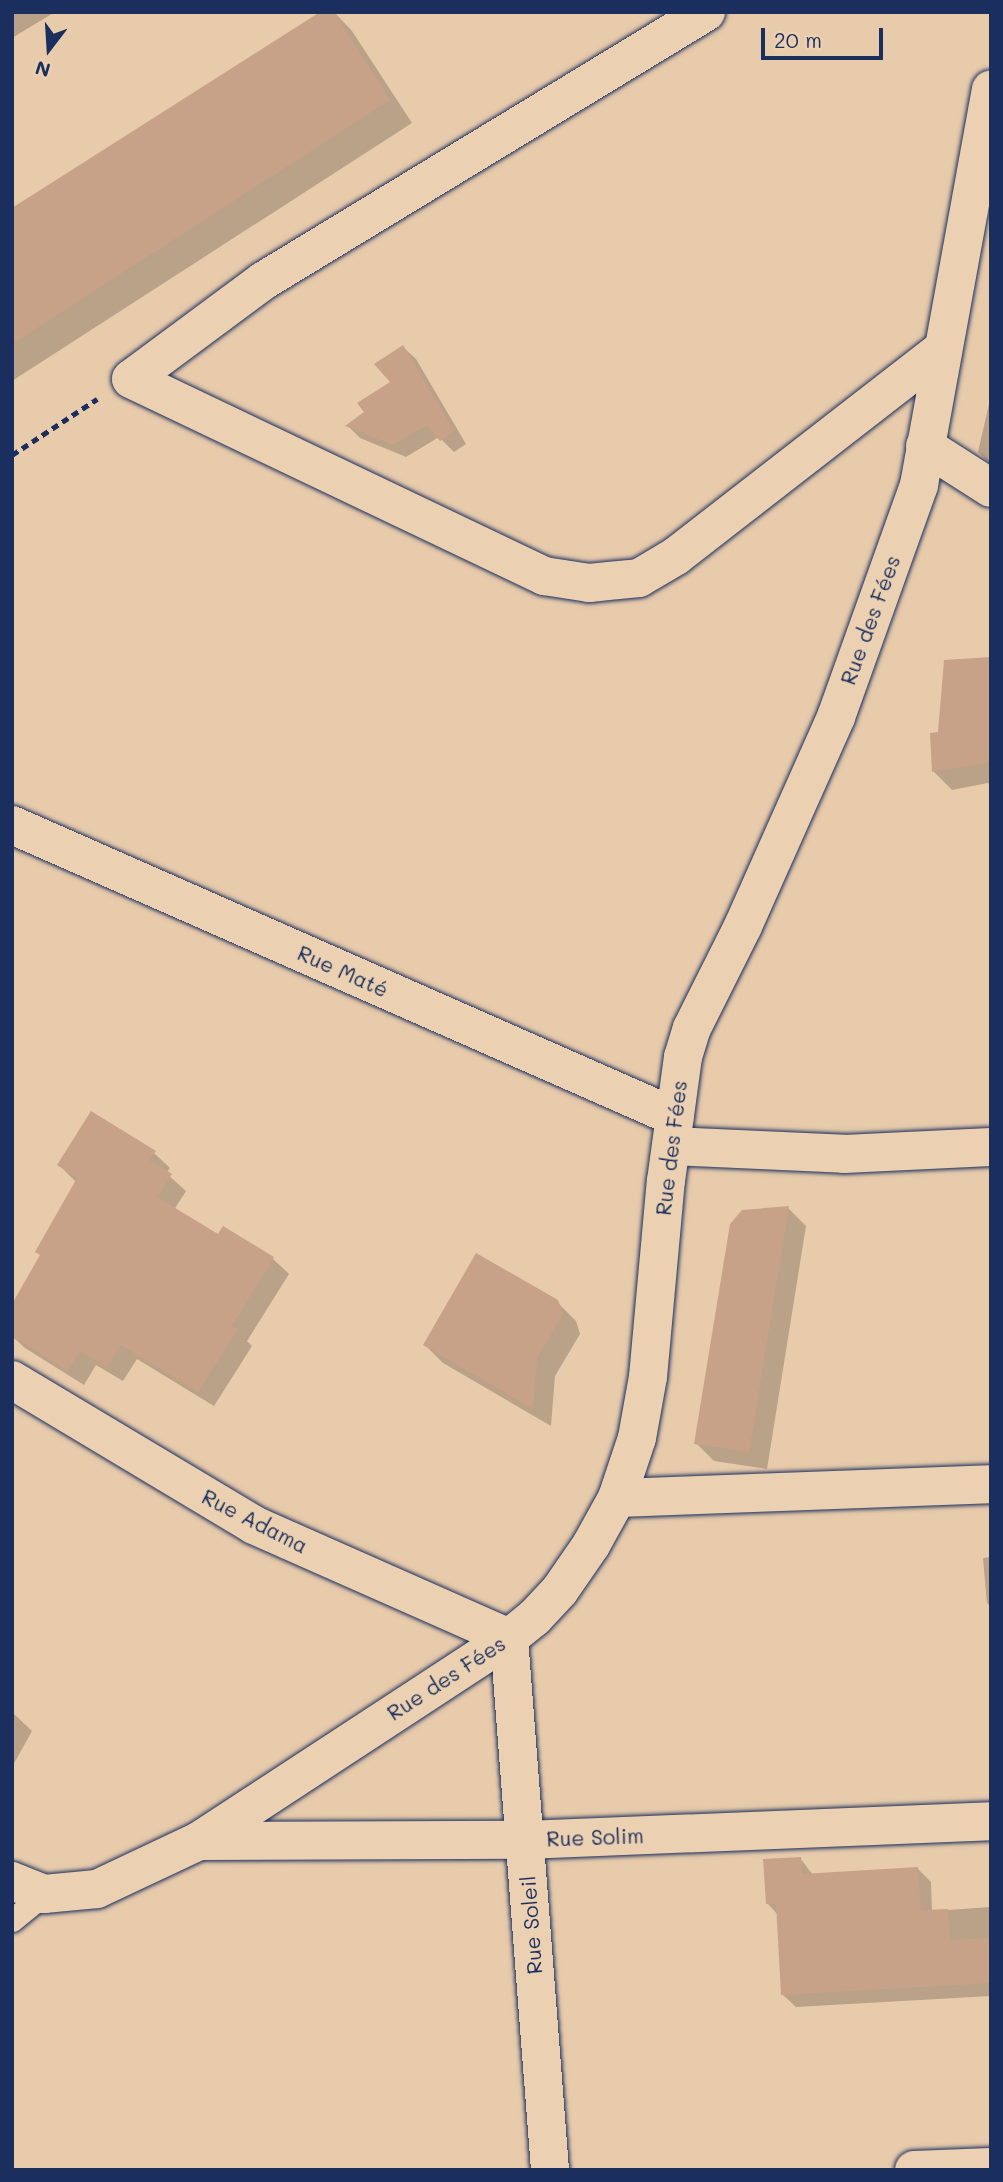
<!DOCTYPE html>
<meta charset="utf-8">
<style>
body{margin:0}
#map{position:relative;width:1003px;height:2182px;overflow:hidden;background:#e8cbab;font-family:Mali,sans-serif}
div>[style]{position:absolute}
.shadow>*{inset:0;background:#0003}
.building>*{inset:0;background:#c7a288}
.path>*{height:4.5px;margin-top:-2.25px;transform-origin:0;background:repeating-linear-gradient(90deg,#1b2f5e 0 7px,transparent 0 12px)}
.roads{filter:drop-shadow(0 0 2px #1b2f5e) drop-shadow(0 0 2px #1b2f5e)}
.service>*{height:23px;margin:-11.5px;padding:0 11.5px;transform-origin:11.5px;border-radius:11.5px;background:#ebd1b2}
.minor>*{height:38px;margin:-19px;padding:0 19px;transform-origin:19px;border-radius:19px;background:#ebd1b2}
span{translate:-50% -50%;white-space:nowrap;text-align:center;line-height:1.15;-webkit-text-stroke:7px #ebd1b2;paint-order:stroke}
.street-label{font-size:21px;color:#1b2f5e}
.frame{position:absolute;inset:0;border:14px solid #1b2f5e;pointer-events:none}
.north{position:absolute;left:14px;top:14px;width:70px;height:70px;-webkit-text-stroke:5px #ebd1b2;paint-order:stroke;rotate:197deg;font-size:19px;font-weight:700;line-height:28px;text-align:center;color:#1b2f5e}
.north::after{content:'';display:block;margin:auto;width:24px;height:32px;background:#1b2f5e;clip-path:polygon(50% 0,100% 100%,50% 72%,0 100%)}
.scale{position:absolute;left:761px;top:28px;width:122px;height:32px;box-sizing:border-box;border:4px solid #1b2f5e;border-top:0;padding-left:9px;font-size:21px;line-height:24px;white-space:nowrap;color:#1b2f5e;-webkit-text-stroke:5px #ebd1b2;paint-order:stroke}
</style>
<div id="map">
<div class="shadow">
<div style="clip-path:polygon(12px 12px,55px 12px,12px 38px)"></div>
<div style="clip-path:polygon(334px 12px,352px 31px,412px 123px,12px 381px,12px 208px)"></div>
<div style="clip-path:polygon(403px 347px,416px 359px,466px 444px,454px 452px,439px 437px,406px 457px,360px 438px,348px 426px,367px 412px,393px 383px)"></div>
<div style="clip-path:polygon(991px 395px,991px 465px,978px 452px)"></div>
<div style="clip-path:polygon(991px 659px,991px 786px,988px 783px,952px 790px,934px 772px,940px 733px)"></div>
<div style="clip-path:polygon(154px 1153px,170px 1168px,166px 1173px,186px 1191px,174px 1210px,218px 1237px,224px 1229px,273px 1259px,289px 1274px,247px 1341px,252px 1346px,214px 1406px,137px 1359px,123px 1381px,96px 1365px,84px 1385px,25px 1348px,12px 1336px,41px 1256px,76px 1182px,59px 1165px)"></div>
<div style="clip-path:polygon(788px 1208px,806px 1226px,767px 1469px,714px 1461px,696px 1443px)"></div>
<div style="clip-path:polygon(557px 1302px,576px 1321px,580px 1334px,555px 1376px,551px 1426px,443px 1363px,425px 1345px)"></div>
<div style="clip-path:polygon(991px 1557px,991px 1607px,987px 1603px,983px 1558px)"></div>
<div style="clip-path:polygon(12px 1712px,32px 1731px,12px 1767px)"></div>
<div style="clip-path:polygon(800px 1858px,813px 1875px,918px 1869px,931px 1882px,932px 1911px,991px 1907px,991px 1996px,796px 2007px,783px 1995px,778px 1915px,768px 1904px)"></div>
</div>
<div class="building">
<div style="clip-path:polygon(320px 12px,334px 12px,390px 100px,12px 344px,12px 208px)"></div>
<div style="clip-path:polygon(403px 345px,454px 431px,440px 441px,427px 425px,393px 445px,345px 426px,364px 412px,357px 403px,390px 382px,374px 364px)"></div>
<div style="clip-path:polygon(991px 657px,991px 762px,932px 772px,930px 733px,938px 732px,944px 660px)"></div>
<div style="clip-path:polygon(91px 1111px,156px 1151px,149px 1160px,172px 1174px,157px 1197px,218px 1234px,223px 1226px,274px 1257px,232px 1326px,238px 1329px,198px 1392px,121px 1345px,107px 1367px,80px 1351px,68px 1371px,12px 1336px,12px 1304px,40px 1255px,35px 1252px,77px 1178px,57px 1165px)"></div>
<div style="clip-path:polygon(789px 1206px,749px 1452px,694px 1444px,730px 1224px,742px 1210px)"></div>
<div style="clip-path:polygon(476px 1253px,558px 1300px,563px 1314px,537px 1358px,533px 1409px,423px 1345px)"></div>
<div style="clip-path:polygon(801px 1857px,802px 1874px,918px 1867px,921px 1910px,948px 1909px,950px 1940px,991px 1938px,991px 1983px,781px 1995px,776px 1904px,766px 1904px,763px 1859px)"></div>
</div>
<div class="path">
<div style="left:12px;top:455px;width:102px;rotate:-33.4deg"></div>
</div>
<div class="roads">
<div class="service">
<div style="left:12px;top:1920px;width:41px;rotate:-39.1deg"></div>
</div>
<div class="minor">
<div style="left:706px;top:12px;width:518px;rotate:148.73deg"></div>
<div style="left:263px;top:281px;width:164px;rotate:143.4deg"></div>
<div style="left:131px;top:379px;width:458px;rotate:25.5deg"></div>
<div style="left:544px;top:576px;width:46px;rotate:8.8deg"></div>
<div style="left:589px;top:583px;width:50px;rotate:-5.7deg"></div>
<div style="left:639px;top:578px;width:43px;rotate:-30.7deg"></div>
<div style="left:676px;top:556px;width:338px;rotate:-37.8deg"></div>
<div style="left:925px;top:446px;width:78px;rotate:32.5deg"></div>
<div style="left:12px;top:825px;width:724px;rotate:23.77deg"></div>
<div style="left:671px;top:1146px;width:173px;rotate:2.6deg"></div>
<div style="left:844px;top:1154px;width:147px;rotate:-2.7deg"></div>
<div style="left:12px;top:1380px;width:282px;rotate:30.9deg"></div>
<div style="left:254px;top:1525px;width:279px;rotate:23.9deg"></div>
<div style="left:617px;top:1498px;width:374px;rotate:-2.1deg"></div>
<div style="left:509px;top:1638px;width:534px;rotate:85.59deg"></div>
<div style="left:199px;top:1841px;width:326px;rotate:-0.2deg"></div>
<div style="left:525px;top:1840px;width:466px;rotate:-2.3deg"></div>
<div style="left:12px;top:1881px;width:35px;rotate:22deg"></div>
<div style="left:44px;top:1894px;width:53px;rotate:-5.4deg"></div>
<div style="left:97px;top:1889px;width:113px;rotate:-25.2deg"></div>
<div style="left:199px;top:1841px;width:371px;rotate:-33.2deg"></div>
<div style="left:509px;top:1638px;width:32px;rotate:-39deg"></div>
<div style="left:534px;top:1618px;width:38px;rotate:-47deg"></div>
<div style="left:560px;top:1590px;width:55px;rotate:-55.4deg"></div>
<div style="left:591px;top:1545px;width:54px;rotate:-61deg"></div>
<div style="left:617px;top:1498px;width:63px;rotate:-71.6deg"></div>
<div style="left:637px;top:1438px;width:62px;rotate:-79.8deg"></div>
<div style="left:648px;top:1377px;width:197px;rotate:-84.8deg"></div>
<div style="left:666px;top:1181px;width:125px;rotate:-82.2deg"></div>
<div style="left:683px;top:1057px;width:30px;rotate:-73deg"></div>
<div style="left:692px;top:1028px;width:114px;rotate:-63.4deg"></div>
<div style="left:743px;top:926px;width:229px;rotate:-66deg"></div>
<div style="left:836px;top:717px;width:246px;rotate:-70.3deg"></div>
<div style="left:919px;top:485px;width:402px;rotate:-79.7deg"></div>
<div style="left:914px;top:2170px;width:77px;rotate:-2.2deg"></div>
</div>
</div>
<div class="street-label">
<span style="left:870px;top:620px;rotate:-70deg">Rue des Fées</span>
<span style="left:343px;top:971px;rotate:24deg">Rue Maté</span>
<span style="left:671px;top:1148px;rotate:-83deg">Rue des Fées</span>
<span style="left:255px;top:1521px;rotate:27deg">Rue Adama</span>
<span style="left:446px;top:1678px;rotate:-33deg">Rue des Fées</span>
<span style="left:595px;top:1837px;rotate:-2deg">Rue Solim</span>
<span style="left:531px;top:1925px;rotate:-94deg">Rue Soleil</span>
</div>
<div class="frame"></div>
<div class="north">N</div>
<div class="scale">20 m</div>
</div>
